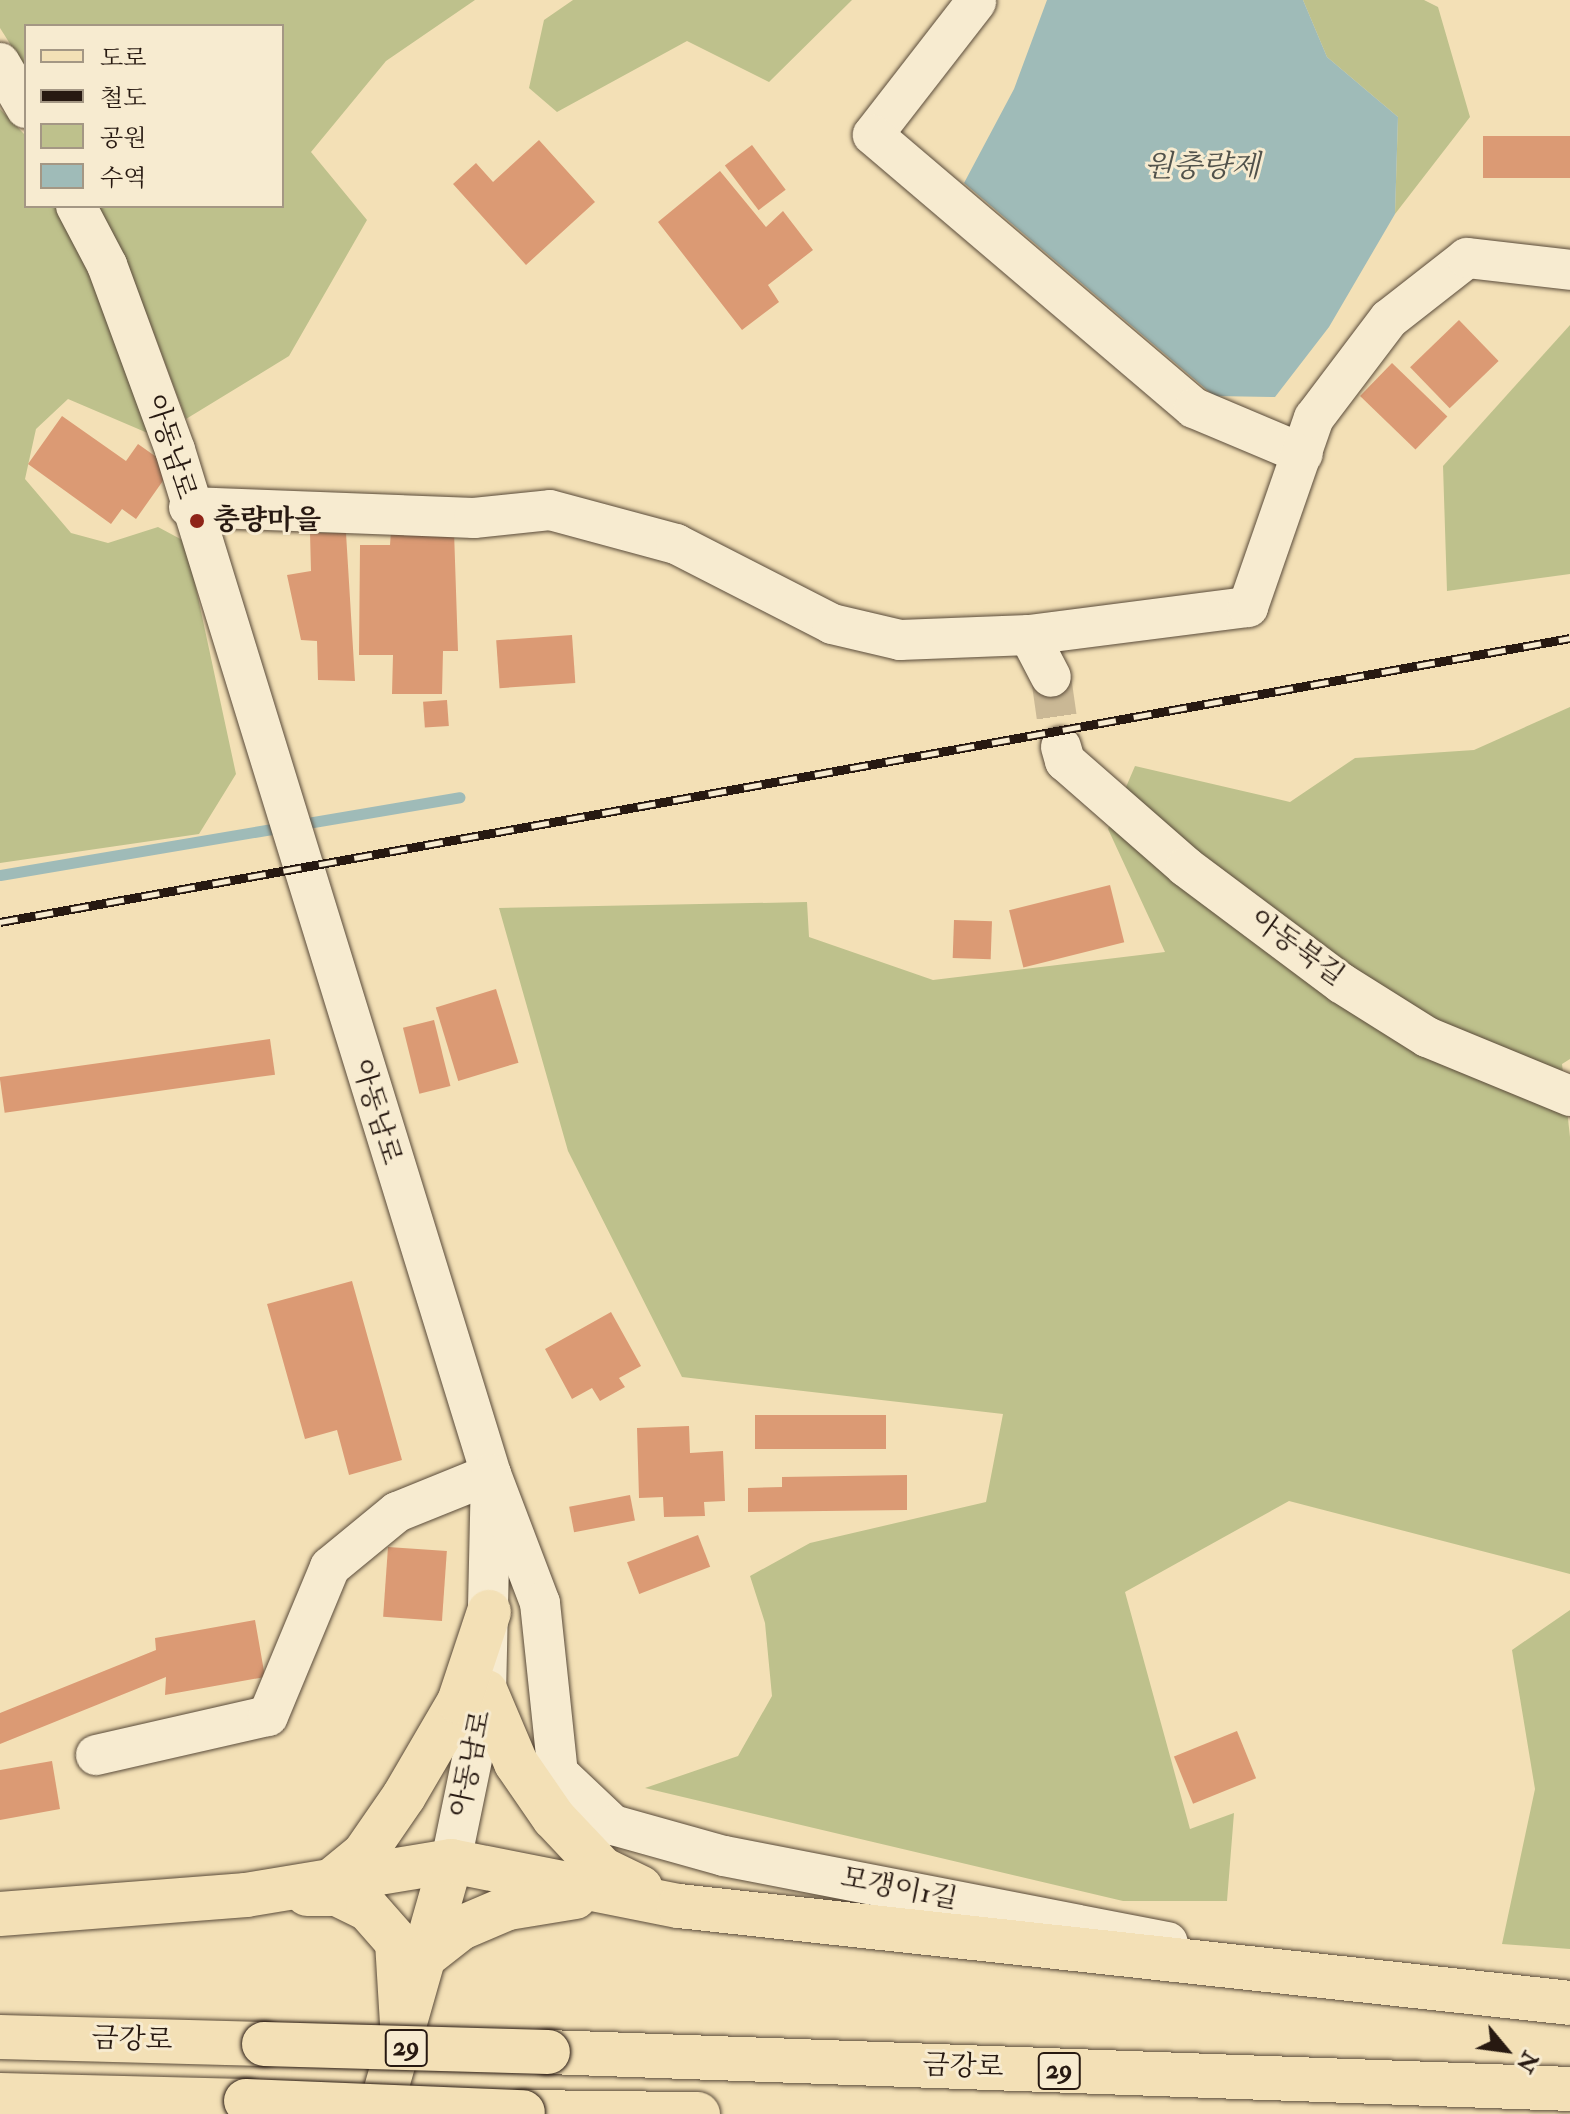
<!DOCTYPE html>
<meta charset="utf-8">
<style>
body{margin:0}
#map{position:relative;width:1570px;height:2114px;overflow:hidden;background:#f3e0b6;font-family:"IM FELL Double Pica","Noto Serif KR",serif}
div>[style]{position:absolute}
.green>*{inset:0;background:#bec18c}
.water>*{inset:0;background:#9fbbb8}
.stream>*{height:11px;margin:-5.5px;padding:0 5.5px;transform-origin:5.5px;border-radius:5.5px;background:#9fbbb8}
.building>*{inset:0;background:#db9a74;transform-origin:0 0}
.minor-tunnel>*{height:40px;margin-top:-20px;transform-origin:0;background:repeating-linear-gradient(90deg,#cab895 0 40px,transparent 0 60px)}
.roads{filter:drop-shadow(0 0 2px #5a4b3a) drop-shadow(0 0 2px #5a4b3a)}
.minor>*{height:40px;margin:-20px;padding:0 20px;transform-origin:20px;border-radius:20px;background:#f7ebd0}
.major>*{height:44px;margin:-22px;padding:0 22px;transform-origin:22px;border-radius:22px;background:#f3e0b6}
.highway>*{height:44px;margin:-22px;padding:0 22px;transform-origin:22px;border-radius:22px;background:#f3e0b6}
.rail>*{height:9px;margin-top:-4.5px;transform-origin:0;background:repeating-linear-gradient(90deg,#f7ebd0 0 18px,#271911 0 36px);box-sizing:border-box;border-block:2px solid #271911}
.bridges{filter:drop-shadow(0 0 2px #271911) drop-shadow(0 0 2px #271911)}
.highway-bridge>*{height:44px;margin:-22px;padding:0 22px;transform-origin:22px;border-radius:22px;background:#f3e0b6}
.dots>*{width:22px;height:22px;translate:-50% -50%;box-sizing:border-box;border:4px solid #f7ebd0;border-radius:50%}
span{translate:-50% -50%;white-space:nowrap;text-align:center;line-height:1.15;-webkit-text-stroke:6px #f7ebd0;paint-order:stroke}
.shield-label span{padding:2px 6px;background:#f7ebd0;border:2px solid;border-radius:6px;-webkit-text-stroke-width:0}
.shield-label{font-size:26px;color:#271911;font-weight:700}
.street-label{font-size:28px;color:#271911}
.poi-label{font-size:28px;color:#271911;font-weight:700}
.left{translate:0 -50%;text-align:left}
.water-label{font-size:30px;color:#51524b;font-style:italic}
.legend{position:absolute;left:24px;top:24px;width:260px;height:184px;box-sizing:border-box;background:#f7ebd0;border:2px solid #a49784;margin:0;padding:10px 14px;list-style:none;font-size:24px;color:#271911}
.legend li{display:flex;align-items:center;gap:16px;height:40px}
.legend b{width:40px;border:2px solid #a49784}
.north{position:absolute;left:1466px;top:2010px;width:80px;height:80px;-webkit-text-stroke:6px #f7ebd0;paint-order:stroke;rotate:119deg;font-size:22px;font-weight:700;line-height:32px;text-align:center;color:#271911}
.north::after{content:'';display:block;margin:auto;width:28px;height:36px;background:#271911;clip-path:polygon(50% 0,100% 100%,50% 72%,0 100%)}
</style>
<div id="map">
<div class="green">
<div style="clip-path:polygon(0 0,475px 0,386px 61px,311px 152px,367px 220px,289px 356px,186px 419px,147px 315px,92px 206px,282px 206px,282px 26px,26px 26px,26px 69px,0 28px)"></div>
<div style="clip-path:polygon(573px 0,852px 0,769px 82px,687px 41px,557px 112px,529px 88px,544px 20px)"></div>
<div style="clip-path:polygon(1303px 0,1424px 0,1438px 7px,1470px 117px,1395px 214px,1398px 117px,1327px 57px)"></div>
<div style="clip-path:polygon(0 109px,26px 136px,26px 206px,60px 206px,157px 437px,68px 399px,36px 429px,25px 479px,71px 533px,108px 543px,158px 527px,186px 542px,236px 774px,199px 834px,0 863px)"></div>
<div style="clip-path:polygon(1570px 325px,1570px 574px,1447px 591px,1443px 466px)"></div>
<div style="clip-path:polygon(1570px 707px,1570px 1059px,1562px 1064px,1570px 1137px,1570px 1574px,1289px 1501px,1125px 1592px,1190px 1829px,1234px 1813px,1227px 1901px,1123px 1901px,645px 1788px,738px 1756px,772px 1696px,765px 1623px,750px 1576px,810px 1543px,986px 1502px,1003px 1414px,682px 1377px,568px 1151px,499px 908px,807px 902px,809px 937px,933px 980px,1165px 952px,1108px 829px,1135px 766px,1290px 802px,1355px 758px,1474px 750px)"></div>
<div style="clip-path:polygon(1570px 1610px,1570px 1949px,1502px 1944px,1535px 1789px,1512px 1650px)"></div>
</div>
<div class="water">
<div style="clip-path:polygon(1047px 0,1303px 0,1327px 57px,1398px 117px,1395px 214px,1329px 327px,1275px 397px,1214px 396px,964px 183px,1014px 89px)"></div>
</div>
<div class="stream">
<div style="left:0;top:875px;width:466px;rotate:-9.6deg"></div>
</div>
<div class="building">
<div style="left:1570px;top:136px;width:42px;height:87px;rotate:90deg"></div>
<div style="clip-path:polygon(539px 140px,595px 202px,526px 265px,453px 184px,476px 163px,493px 182px)"></div>
<div style="left:752px;top:145px;width:56px;height:34px;rotate:53deg"></div>
<div style="clip-path:polygon(720px 171px,766px 227px,783px 211px,813px 250px,768px 285px,779px 302px,742px 330px,658px 222px)"></div>
<div style="left:1459px;top:320px;width:57px;height:68px;rotate:46deg"></div>
<div style="left:1392px;top:363px;width:77px;height:46px;rotate:44deg"></div>
<div style="clip-path:polygon(62px 416px,126px 461px,138px 444px,172px 468px,136px 519px,122px 509px,111px 524px,28px 464px)"></div>
<div style="clip-path:polygon(391px 531px,454px 531px,458px 651px,443px 651px,442px 694px,392px 694px,393px 655px,359px 655px,360px 545px,390px 545px)"></div>
<div style="clip-path:polygon(310px 533px,346px 533px,355px 681px,318px 680px,317px 641px,301px 640px,287px 575px,311px 571px)"></div>
<div style="left:572px;top:635px;width:48px;height:76px;rotate:86deg"></div>
<div style="left:447px;top:700px;width:26px;height:24px;rotate:86deg"></div>
<div style="left:1110px;top:885px;width:59px;height:104px;rotate:76deg"></div>
<div style="left:954px;top:920px;width:38px;height:38px;rotate:2deg"></div>
<div style="left:496px;top:989px;width:77px;height:63px;rotate:73deg"></div>
<div style="left:434px;top:1020px;width:68px;height:32px;rotate:76deg"></div>
<div style="left:270px;top:1039px;width:36px;height:273px;rotate:82deg"></div>
<div style="clip-path:polygon(352px 1281px,402px 1460px,349px 1475px,337px 1430px,305px 1439px,267px 1304px)"></div>
<div style="clip-path:polygon(611px 1312px,641px 1366px,619px 1378px,625px 1387px,600px 1401px,592px 1388px,572px 1399px,545px 1349px)"></div>
<div style="left:886px;top:1415px;width:34px;height:131px;rotate:90deg"></div>
<div style="clip-path:polygon(689px 1426px,690px 1453px,723px 1451px,725px 1501px,704px 1502px,705px 1516px,664px 1517px,663px 1497px,639px 1498px,637px 1428px)"></div>
<div style="clip-path:polygon(907px 1475px,907px 1510px,748px 1512px,748px 1488px,782px 1487px,782px 1477px)"></div>
<div style="left:630px;top:1495px;width:26px;height:62px;rotate:79deg"></div>
<div style="left:698px;top:1535px;width:34px;height:76px;rotate:69deg"></div>
<div style="left:388px;top:1547px;width:59px;height:70px;rotate:4deg"></div>
<div style="clip-path:polygon(255px 1620px,265px 1677px,165px 1695px,166px 1677px,0 1744px,0 1713px,156px 1650px,155px 1638px)"></div>
<div style="left:1237px;top:1731px;width:51px;height:68px;rotate:68deg"></div>
<div style="clip-path:polygon(52px 1761px,60px 1809px,0 1820px,0 1770px)"></div>
</div>
<div class="minor-tunnel">
<div style="left:1051px;top:677px;width:71px;rotate:81.9deg"></div>
</div>
<div class="roads">
<div class="minor">
<div style="left:976px;top:2px;width:168px;rotate:127.8deg"></div>
<div style="left:873px;top:135px;width:421px;rotate:40.4deg"></div>
<div style="left:1194px;top:408px;width:118px;rotate:22.9deg"></div>
<div style="left:0;top:63px;width:52px;rotate:60deg"></div>
<div style="left:76px;top:206px;width:67px;rotate:62.3deg"></div>
<div style="left:107px;top:265px;width:197px;rotate:69.8deg"></div>
<div style="left:175px;top:450px;width:1072px;rotate:72.85deg"></div>
<div style="left:491px;top:1474px;width:218px;rotate:91.3deg"></div>
<div style="left:486px;top:1692px;width:173px;rotate:101.7deg"></div>
<div style="left:189px;top:507px;width:285px;rotate:2.2deg"></div>
<div style="left:474px;top:518px;width:76px;rotate:-6deg"></div>
<div style="left:550px;top:510px;width:131px;rotate:15.1deg"></div>
<div style="left:676px;top:544px;width:175px;rotate:27.1deg"></div>
<div style="left:832px;top:624px;width:70px;rotate:13.2deg"></div>
<div style="left:900px;top:640px;width:129px;rotate:-2.2deg"></div>
<div style="left:1029px;top:635px;width:47px;rotate:62.4deg"></div>
<div style="left:1029px;top:635px;width:221px;rotate:-7.3deg"></div>
<div style="left:1248px;top:607px;width:200px;rotate:-70.8deg"></div>
<div style="left:1314px;top:418px;width:124px;rotate:-52.9deg"></div>
<div style="left:1389px;top:319px;width:99px;rotate:-38deg"></div>
<div style="left:1467px;top:258px;width:104px;rotate:6.6deg"></div>
<div style="left:1061px;top:747px;width:15px;rotate:74deg"></div>
<div style="left:1065px;top:761px;width:161px;rotate:41.2deg"></div>
<div style="left:1186px;top:867px;width:194px;rotate:36.8deg"></div>
<div style="left:1341px;top:983px;width:102px;rotate:32.1deg"></div>
<div style="left:1427px;top:1037px;width:155px;rotate:22.4deg"></div>
<div style="left:96px;top:1755px;width:176px;rotate:-12.8deg"></div>
<div style="left:268px;top:1716px;width:161px;rotate:-67.4deg"></div>
<div style="left:330px;top:1567px;width:87px;rotate:-39.4deg"></div>
<div style="left:397px;top:1512px;width:101px;rotate:-22deg"></div>
<div style="left:491px;top:1474px;width:138px;rotate:69.2deg"></div>
<div style="left:540px;top:1603px;width:171px;rotate:84deg"></div>
<div style="left:558px;top:1773px;width:76px;rotate:43.4deg"></div>
<div style="left:613px;top:1825px;width:115px;rotate:15.6deg"></div>
<div style="left:724px;top:1856px;width:452px;rotate:11deg"></div>
</div>
<div class="major">
<div style="left:379px;top:2114px;width:263px;rotate:-74.1deg"></div>
</div>
<div class="highway">
<div style="left:486px;top:1692px;width:77px;rotate:67.1deg"></div>
<div style="left:516px;top:1763px;width:67px;rotate:55.4deg"></div>
<div style="left:554px;top:1818px;width:70px;rotate:46.7deg"></div>
<div style="left:602px;top:1869px;width:43px;rotate:26deg"></div>
<div style="left:331px;top:1881px;width:43px;rotate:-39.3deg"></div>
<div style="left:364px;top:1854px;width:70px;rotate:-55.4deg"></div>
<div style="left:404px;top:1796px;width:109px;rotate:-59.7deg"></div>
<div style="left:459px;top:1702px;width:95px;rotate:-71.6deg"></div>
<div style="left:307px;top:1894px;width:30px"></div>
<div style="left:337px;top:1894px;width:34px;rotate:26deg"></div>
<div style="left:368px;top:1909px;width:44px;rotate:48.7deg"></div>
<div style="left:397px;top:1942px;width:97px;rotate:86.5deg"></div>
<div style="left:0;top:1914px;width:247px;rotate:-4.4deg"></div>
<div style="left:246px;top:1895px;width:208px;rotate:-9.4deg"></div>
<div style="left:451px;top:1861px;width:232px;rotate:11.2deg"></div>
<div style="left:679px;top:1906px;width:896px;rotate:6.21deg"></div>
<div style="left:424px;top:1957px;width:47px;rotate:-38.1deg"></div>
<div style="left:461px;top:1928px;width:51px;rotate:-23.1deg"></div>
<div style="left:508px;top:1908px;width:68px;rotate:-9.3deg"></div>
<div style="left:0;top:2037px;width:264px;rotate:1.5deg"></div>
<div style="left:548px;top:2052px;width:1023px;rotate:2.07deg"></div>
<div style="left:0;top:2095px;width:246px;rotate:1.4deg"></div>
<div style="left:523px;top:2112px;width:175px;rotate:0.7deg"></div>
</div>
</div>
<div class="rail">
<div style="left:0;top:922px;width:1595px;rotate:-10.25deg"></div>
</div>
<div class="bridges">
<div class="highway-bridge">
<div style="left:264px;top:2044px;width:284px;rotate:1.6deg"></div>
<div style="left:246px;top:2101px;width:277px;rotate:2.3deg"></div>
</div>
</div>
<div class="dots">
<div style="left:197px;top:521px;background:#8f2418"></div>
</div>
<div class="shield-label">
<span style="left:406px;top:2048px">29</span>
<span style="left:1059px;top:2071px">29</span>
</div>
<div class="street-label">
<span style="left:170px;top:447px;rotate:72deg">아동남로</span>
<span style="left:1297px;top:948px;rotate:36deg">아동북길</span>
<span style="left:376px;top:1112px;rotate:73deg">아동남로</span>
<span style="left:471px;top:1764px;rotate:-78deg">아동남로</span>
<span style="left:899px;top:1889px;rotate:11deg">모갱이1길</span>
<span style="left:132px;top:2040px;rotate:2deg">금강로</span>
<span style="left:963px;top:2067px;rotate:2deg">금강로</span>
</div>
<div class="poi-label">
<span class="left" style="left:213px;top:521px">충량마을</span>
</div>
<div class="water-label">
<span style="left:1202px;top:167px">원충량제</span>
</div>
<ul class="legend">
<li><b style="height:10px;background:#f3e0b6"></b>도로</li>
<li><b style="height:10px;background:#271911"></b>철도</li>
<li><b style="height:22px;background:#bec18c"></b>공원</li>
<li><b style="height:22px;background:#9fbbb8"></b>수역</li>
</ul>
<div class="north">N</div>
</div>
